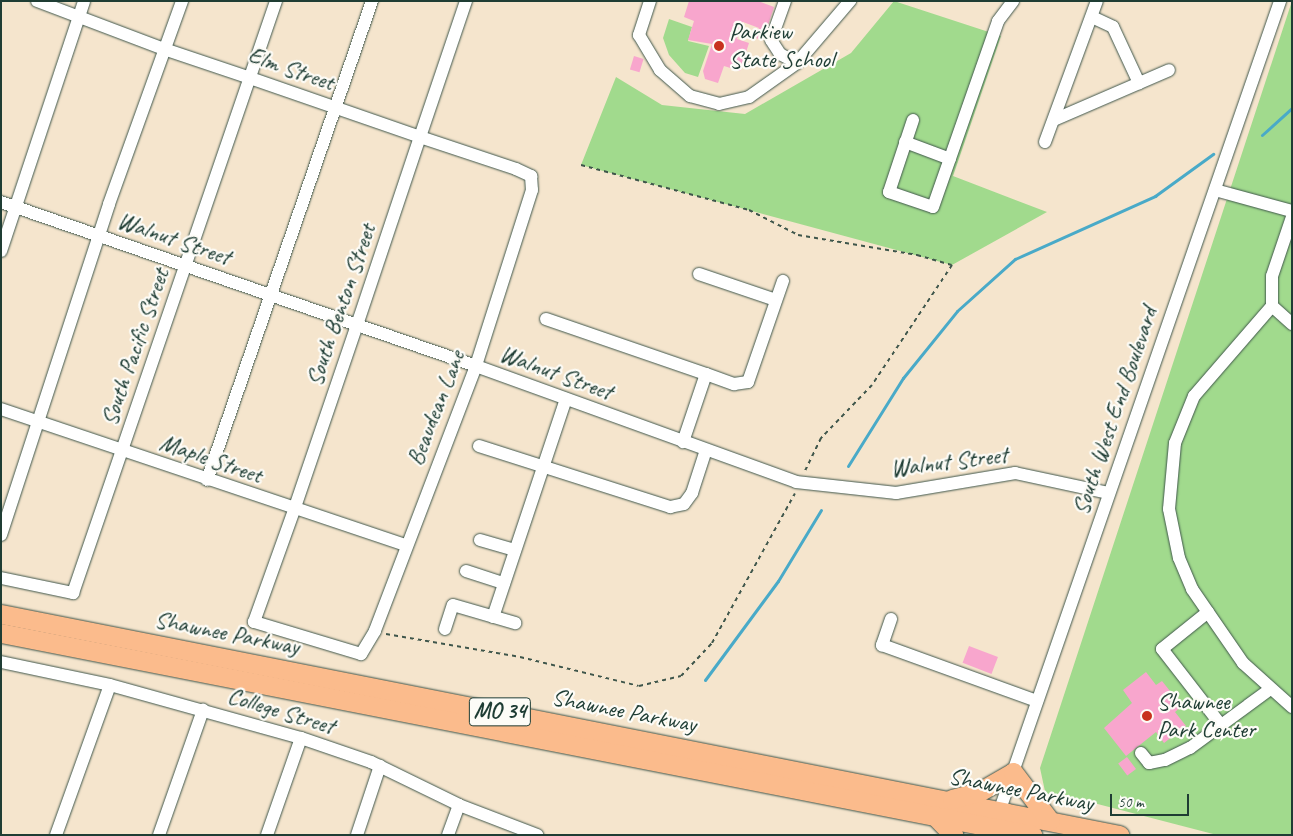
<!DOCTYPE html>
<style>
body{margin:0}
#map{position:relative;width:1293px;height:836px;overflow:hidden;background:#f5e5cd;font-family:Caveat,sans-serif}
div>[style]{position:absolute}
.green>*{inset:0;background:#a1da8d}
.stream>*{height:3px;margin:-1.5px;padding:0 1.5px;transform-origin:1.5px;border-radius:1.5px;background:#49aac8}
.building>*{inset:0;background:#f8a6cd;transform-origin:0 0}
.path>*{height:2px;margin-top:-1px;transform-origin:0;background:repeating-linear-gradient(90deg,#3f564b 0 4px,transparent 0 8px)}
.roads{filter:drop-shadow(0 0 1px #3f564b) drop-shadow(0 0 1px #3f564b)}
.minor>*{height:12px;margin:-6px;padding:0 6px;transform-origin:6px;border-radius:6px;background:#fff}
.highway>*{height:19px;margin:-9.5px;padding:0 9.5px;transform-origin:9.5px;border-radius:9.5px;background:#fbbb8c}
.dots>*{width:14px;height:14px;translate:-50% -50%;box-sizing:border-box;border:2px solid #fdfcf7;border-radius:50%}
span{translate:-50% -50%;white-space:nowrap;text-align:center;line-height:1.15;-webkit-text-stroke:4.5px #fdfcf7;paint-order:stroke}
.shield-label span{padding:1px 4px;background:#fdfcf7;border:1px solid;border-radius:4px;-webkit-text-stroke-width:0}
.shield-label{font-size:22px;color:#1f3d34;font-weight:700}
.poi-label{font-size:24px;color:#1f3d34}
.left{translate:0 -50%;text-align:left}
.street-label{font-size:24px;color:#1f3d34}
.frame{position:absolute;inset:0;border:2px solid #1f3d34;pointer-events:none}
.scale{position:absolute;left:1110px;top:794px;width:79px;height:22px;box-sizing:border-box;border:2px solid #1f3d34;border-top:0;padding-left:6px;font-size:15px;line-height:18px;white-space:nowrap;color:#1f3d34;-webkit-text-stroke:4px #fdfcf7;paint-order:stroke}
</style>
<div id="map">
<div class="green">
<div style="clip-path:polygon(894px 1px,1001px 36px,953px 176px,1047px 212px,952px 265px,581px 165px,616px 77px,662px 105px,745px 114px,851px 53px)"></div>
<div style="clip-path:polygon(1292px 1px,1292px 835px,1217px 835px,1086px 801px,1046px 796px,1040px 768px)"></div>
<div style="clip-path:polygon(669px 19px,692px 27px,688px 41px,709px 46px,698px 77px,685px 73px,669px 55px,663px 38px)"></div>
</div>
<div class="stream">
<div style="left:1262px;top:135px;width:40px;rotate:-42deg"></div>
<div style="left:848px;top:466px;width:104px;rotate:-58deg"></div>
<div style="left:903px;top:378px;width:86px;rotate:-51.1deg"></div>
<div style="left:957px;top:311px;width:78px;rotate:-41.9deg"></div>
<div style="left:1015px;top:259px;width:154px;rotate:-24.2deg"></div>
<div style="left:1155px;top:196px;width:72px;rotate:-35.9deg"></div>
<div style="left:705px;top:680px;width:123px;rotate:-53.6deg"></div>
<div style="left:778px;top:581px;width:83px;rotate:-58.8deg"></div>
</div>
<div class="building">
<div style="clip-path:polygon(689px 1px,758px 1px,774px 7px,763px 40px,755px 38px,759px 28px,743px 22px,737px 39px,749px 43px,740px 71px,724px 66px,718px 83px,705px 79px,703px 71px,712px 44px,688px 40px,694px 21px,684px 17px)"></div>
<div style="left:634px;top:56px;width:10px;height:14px;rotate:17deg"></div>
<div style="left:969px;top:646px;width:31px;height:18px;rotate:21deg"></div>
<div style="clip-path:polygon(1146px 672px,1156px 685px,1162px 681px,1182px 706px,1175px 712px,1186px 726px,1164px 743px,1156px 732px,1126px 756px,1104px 728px,1132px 703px,1123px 690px)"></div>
<div style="left:1127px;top:757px;width:15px;height:11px;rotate:53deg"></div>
</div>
<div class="path">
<div style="left:581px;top:165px;width:174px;rotate:15deg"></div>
<div style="left:749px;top:210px;width:55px;rotate:27deg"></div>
<div style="left:798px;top:235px;width:121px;rotate:9.5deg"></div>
<div style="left:917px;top:255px;width:36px;rotate:16deg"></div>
<div style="left:952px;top:265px;width:144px;rotate:123.7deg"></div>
<div style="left:872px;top:385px;width:74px;rotate:133.9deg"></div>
<div style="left:821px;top:438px;width:37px;rotate:116deg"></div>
<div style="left:386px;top:634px;width:136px;rotate:9.7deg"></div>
<div style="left:520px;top:657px;width:122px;rotate:13.7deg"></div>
<div style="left:639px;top:686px;width:43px;rotate:-13.4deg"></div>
<div style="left:681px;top:676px;width:45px;rotate:-46.8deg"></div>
<div style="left:712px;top:643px;width:171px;rotate:-61deg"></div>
</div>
<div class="roads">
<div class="minor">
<div style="left:37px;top:1px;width:136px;rotate:20.7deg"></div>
<div style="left:164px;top:49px;width:91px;rotate:18.6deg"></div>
<div style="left:250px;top:78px;width:180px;rotate:19.1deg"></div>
<div style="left:420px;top:137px;width:101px;rotate:18.4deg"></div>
<div style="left:516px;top:169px;width:17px;rotate:25deg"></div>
<div style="left:531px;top:176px;width:14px;rotate:86deg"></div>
<div style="left:532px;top:190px;width:185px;rotate:107.7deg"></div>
<div style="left:476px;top:366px;width:284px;rotate:110.9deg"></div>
<div style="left:375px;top:631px;width:27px;rotate:121deg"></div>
<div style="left:361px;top:654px;width:112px;rotate:-163.3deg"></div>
<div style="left:254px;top:622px;width:119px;rotate:-70.3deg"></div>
<div style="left:294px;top:510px;width:195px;rotate:-71.2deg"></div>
<div style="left:357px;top:325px;width:198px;rotate:-71.5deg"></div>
<div style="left:420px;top:137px;width:144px;rotate:-71.3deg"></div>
<div style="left:650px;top:1px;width:36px;rotate:108deg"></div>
<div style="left:639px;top:35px;width:41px;rotate:59deg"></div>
<div style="left:660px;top:70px;width:40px;rotate:41deg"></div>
<div style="left:690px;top:96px;width:30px;rotate:15deg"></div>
<div style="left:719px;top:104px;width:31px;rotate:-13deg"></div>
<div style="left:749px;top:97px;width:59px;rotate:-35.3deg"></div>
<div style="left:797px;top:63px;width:82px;rotate:-49.5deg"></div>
<div style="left:785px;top:1px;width:41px;rotate:109.7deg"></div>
<div style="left:771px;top:40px;width:17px;rotate:57deg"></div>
<div style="left:780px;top:54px;width:19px;rotate:28deg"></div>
<div style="left:1092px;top:17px;width:23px;rotate:25deg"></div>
<div style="left:1113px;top:27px;width:62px;rotate:65.1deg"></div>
<div style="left:1056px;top:119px;width:123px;rotate:-23.4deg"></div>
<div style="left:913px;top:120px;width:76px;rotate:108.4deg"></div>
<div style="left:889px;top:192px;width:46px;rotate:18.8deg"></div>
<div style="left:933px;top:207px;width:197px;rotate:-70.7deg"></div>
<div style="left:998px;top:21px;width:25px;rotate:-53deg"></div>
<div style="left:905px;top:142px;width:48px;rotate:20.7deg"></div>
<div style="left:1045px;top:142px;width:150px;rotate:-69.8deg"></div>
<div style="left:1215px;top:190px;width:80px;rotate:15.3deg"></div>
<div style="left:1px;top:202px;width:503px;rotate:19.05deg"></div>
<div style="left:476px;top:366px;width:340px;rotate:19.9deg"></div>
<div style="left:796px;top:482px;width:101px;rotate:6.3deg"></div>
<div style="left:896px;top:493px;width:121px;rotate:-9.5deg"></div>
<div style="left:1015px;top:473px;width:95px;rotate:12.1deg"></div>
<div style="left:1292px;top:217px;width:62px;rotate:108.7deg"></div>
<div style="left:1272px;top:276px;width:30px;rotate:90deg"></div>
<div style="left:1272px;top:306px;width:27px;rotate:42deg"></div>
<div style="left:1px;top:251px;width:263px;rotate:-71.6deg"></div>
<div style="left:699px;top:274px;width:81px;rotate:18.7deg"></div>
<div style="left:1272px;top:306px;width:119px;rotate:130.9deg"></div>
<div style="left:1194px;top:396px;width:51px;rotate:112deg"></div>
<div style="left:1175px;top:443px;width:66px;rotate:95.2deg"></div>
<div style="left:1169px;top:509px;width:50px;rotate:78.5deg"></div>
<div style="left:1179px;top:558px;width:34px;rotate:67deg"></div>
<div style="left:1192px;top:589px;width:90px;rotate:55.4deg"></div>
<div style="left:1243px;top:663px;width:66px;rotate:41.9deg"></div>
<div style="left:546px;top:319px;width:169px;rotate:19deg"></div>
<div style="left:706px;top:374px;width:72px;rotate:108.7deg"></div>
<div style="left:706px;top:374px;width:30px;rotate:20deg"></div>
<div style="left:734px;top:384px;width:14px;rotate:-8deg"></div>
<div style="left:748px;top:382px;width:107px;rotate:-70.9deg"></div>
<div style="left:1px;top:409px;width:428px;rotate:18.6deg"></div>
<div style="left:479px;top:446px;width:201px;rotate:17.7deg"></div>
<div style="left:670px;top:507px;width:14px;rotate:-12deg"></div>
<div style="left:684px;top:504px;width:14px;rotate:-54deg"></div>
<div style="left:692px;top:493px;width:45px;rotate:-72deg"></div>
<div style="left:207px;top:480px;width:507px;rotate:-70.99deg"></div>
<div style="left:1px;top:535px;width:348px;rotate:-71.9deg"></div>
<div style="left:109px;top:204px;width:216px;rotate:-70.2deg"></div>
<div style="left:480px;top:540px;width:36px;rotate:16deg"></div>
<div style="left:466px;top:571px;width:40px;rotate:18deg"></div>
<div style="left:1px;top:578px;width:74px;rotate:11.8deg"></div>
<div style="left:73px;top:593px;width:626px;rotate:-71.07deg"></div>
<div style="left:1208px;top:612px;width:59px;rotate:141.2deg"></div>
<div style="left:1162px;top:649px;width:96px;rotate:52.2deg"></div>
<div style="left:493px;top:617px;width:230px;rotate:-71.5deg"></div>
<div style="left:891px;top:619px;width:28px;rotate:109deg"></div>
<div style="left:882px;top:645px;width:165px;rotate:19.9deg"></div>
<div style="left:445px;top:629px;width:25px;rotate:-72deg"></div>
<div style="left:453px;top:605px;width:65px;rotate:16.2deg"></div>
<div style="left:1px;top:662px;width:111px;rotate:11.9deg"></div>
<div style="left:110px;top:685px;width:198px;rotate:15.5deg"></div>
<div style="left:301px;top:738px;width:74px;rotate:18.9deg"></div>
<div style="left:371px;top:762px;width:98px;rotate:26deg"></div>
<div style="left:459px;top:805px;width:84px;rotate:21deg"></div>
<div style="left:1141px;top:753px;width:13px;rotate:51deg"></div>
<div style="left:1149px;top:763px;width:16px;rotate:-11deg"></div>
<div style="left:1165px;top:760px;width:28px;rotate:-26deg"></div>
<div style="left:1190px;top:748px;width:98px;rotate:-36.3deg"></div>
<div style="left:997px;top:818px;width:865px;rotate:-70.89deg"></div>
<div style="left:56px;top:835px;width:159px;rotate:-70.2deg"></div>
<div style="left:159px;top:835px;width:133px;rotate:-70.6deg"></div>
<div style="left:267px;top:835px;width:103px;rotate:-70.7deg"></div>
<div style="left:357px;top:835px;width:73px;rotate:-71.6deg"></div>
<div style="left:448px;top:835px;width:32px;rotate:-70deg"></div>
</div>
<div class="highway">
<div style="left:1px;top:614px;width:1140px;rotate:11.18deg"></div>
<div style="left:1px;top:633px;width:1051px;rotate:11.09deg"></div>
<div style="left:952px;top:799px;width:28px;rotate:-15deg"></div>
<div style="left:979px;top:792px;width:39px;rotate:-30deg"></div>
<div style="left:1013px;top:772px;width:61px;rotate:52.9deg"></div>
<div style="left:934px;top:815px;width:28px;rotate:46deg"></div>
</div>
</div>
<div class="dots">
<div style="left:719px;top:46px;background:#c8321e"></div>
<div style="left:1147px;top:716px;background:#c8321e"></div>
</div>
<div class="shield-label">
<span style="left:500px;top:712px">MO 34</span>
</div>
<div class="poi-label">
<span class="left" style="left:729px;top:46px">Parkiew<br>State School</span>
<span class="left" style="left:1157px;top:716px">Shawnee<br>Park Center</span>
</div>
<div class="street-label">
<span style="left:291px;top:69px;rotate:19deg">Elm Street</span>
<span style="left:174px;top:239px;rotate:19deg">Walnut Street</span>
<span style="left:341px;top:305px;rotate:-71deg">South Benton Street</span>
<span style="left:135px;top:347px;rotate:-71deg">South Pacific Street</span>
<span style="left:556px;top:373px;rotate:20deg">Walnut Street</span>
<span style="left:436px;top:408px;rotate:-69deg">Beaudean Lane</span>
<span style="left:1115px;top:411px;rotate:-71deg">South West End Boulevard</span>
<span style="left:211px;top:459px;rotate:19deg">Maple Street</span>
<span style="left:949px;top:462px;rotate:-7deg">Walnut Street</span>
<span style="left:227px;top:633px;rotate:11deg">Shawnee Parkway</span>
<span style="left:281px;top:711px;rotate:17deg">College Street</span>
<span style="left:624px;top:711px;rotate:11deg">Shawnee Parkway</span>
<span style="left:1021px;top:790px;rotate:11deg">Shawnee Parkway</span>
</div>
<div class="frame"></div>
<div class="scale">50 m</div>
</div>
